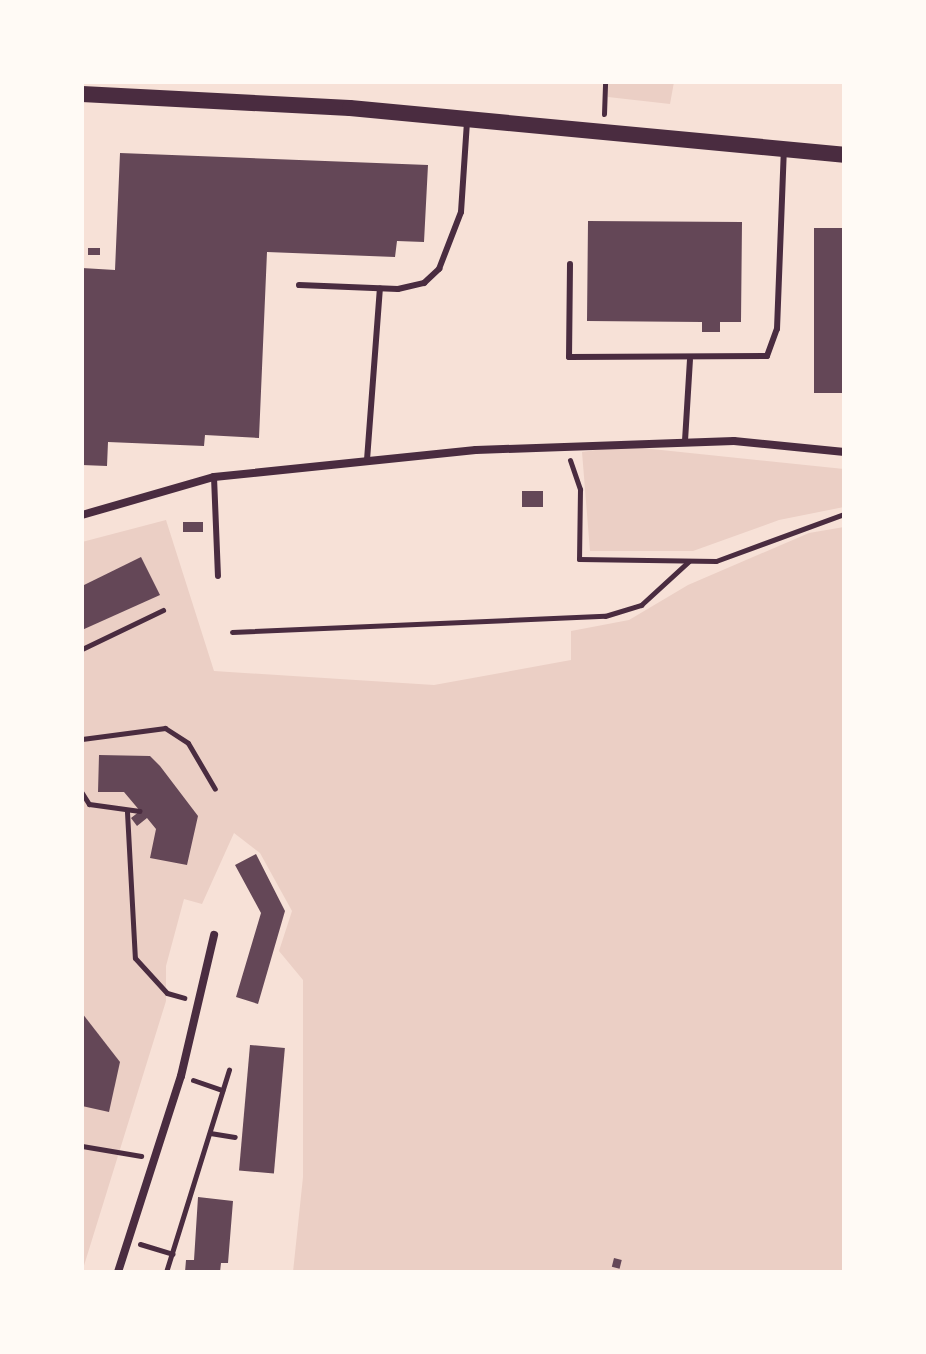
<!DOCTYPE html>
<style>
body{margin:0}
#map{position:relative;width:926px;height:1354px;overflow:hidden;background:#f7e1d7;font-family:"Roboto Condensed",sans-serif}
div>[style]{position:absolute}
.green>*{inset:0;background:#ebcfc5}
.building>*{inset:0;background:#644757;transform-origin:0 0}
.path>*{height:5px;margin:-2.5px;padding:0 2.5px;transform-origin:2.5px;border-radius:2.5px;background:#4a2c40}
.service>*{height:6px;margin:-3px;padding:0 3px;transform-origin:3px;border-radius:3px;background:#4a2c40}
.minor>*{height:8px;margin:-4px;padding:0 4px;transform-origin:4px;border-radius:4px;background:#4a2c40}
.secondary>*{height:16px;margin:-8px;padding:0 8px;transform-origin:8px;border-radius:8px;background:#4a2c40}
span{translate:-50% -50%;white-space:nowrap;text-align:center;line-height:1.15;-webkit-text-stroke:7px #fffaf5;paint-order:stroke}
.frame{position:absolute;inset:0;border:84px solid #fffaf5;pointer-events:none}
</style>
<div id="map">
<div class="green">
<div style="clip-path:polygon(607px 82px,674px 82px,670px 104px,608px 97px)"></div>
<div style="clip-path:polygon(623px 446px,844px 469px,844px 507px,779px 520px,693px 551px,590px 551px,582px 452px)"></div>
<div style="clip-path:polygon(166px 520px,214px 671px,434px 685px,571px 660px,571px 631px,629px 620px,688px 585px,809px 533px,844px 527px,844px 1272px,293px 1272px,303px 1177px,303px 980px,279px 951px,292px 911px,260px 853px,234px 833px,202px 904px,184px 899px,166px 966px,166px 1001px,82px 1272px,82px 542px)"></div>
</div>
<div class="building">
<div style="clip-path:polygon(120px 153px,428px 165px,424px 242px,397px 241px,395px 257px,267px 252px,259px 438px,205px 435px,204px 446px,108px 442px,107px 466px,82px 465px,82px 268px,115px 270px)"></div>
<div style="clip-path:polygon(588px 221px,742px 222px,741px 322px,720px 322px,720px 332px,702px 332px,702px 322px,587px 321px)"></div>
<div style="left:814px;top:228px;width:30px;height:165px"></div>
<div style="left:88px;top:248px;width:12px;height:7px"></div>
<div style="left:522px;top:491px;width:21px;height:16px"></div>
<div style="left:203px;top:522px;width:10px;height:20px;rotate:90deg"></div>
<div style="clip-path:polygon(141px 557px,160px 595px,82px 630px,82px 586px)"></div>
<div style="clip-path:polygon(99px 755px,150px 756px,160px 766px,198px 816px,187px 865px,150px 858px,156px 829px,147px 818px,137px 826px,131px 818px,140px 811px,124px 792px,98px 792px)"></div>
<div style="clip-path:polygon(256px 854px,285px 911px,258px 1004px,236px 997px,261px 913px,235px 865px)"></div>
<div style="clip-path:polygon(82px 1013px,120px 1062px,109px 1112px,82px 1106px)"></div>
<div style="left:250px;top:1045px;width:35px;height:126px;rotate:5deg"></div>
<div style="clip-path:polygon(198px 1197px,233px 1201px,228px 1263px,221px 1263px,220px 1272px,185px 1272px,186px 1260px,194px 1260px)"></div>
<div style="left:614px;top:1258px;width:8px;height:9px;rotate:14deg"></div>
</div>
<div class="path">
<div style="left:604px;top:114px;width:32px;rotate:-88deg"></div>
<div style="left:570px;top:460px;width:31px;rotate:71deg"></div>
<div style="left:580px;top:489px;width:70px;rotate:90.8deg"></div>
<div style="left:579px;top:559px;width:137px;rotate:0.8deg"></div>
<div style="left:716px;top:561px;width:136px;rotate:-20.2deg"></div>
<div style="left:232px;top:632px;width:373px;rotate:-2.5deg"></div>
<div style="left:605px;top:616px;width:38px;rotate:-17deg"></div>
<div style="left:641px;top:605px;width:65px;rotate:-42.5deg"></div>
<div style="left:82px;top:649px;width:90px;rotate:-25.7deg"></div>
<div style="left:82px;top:739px;width:84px;rotate:-7.5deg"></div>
<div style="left:165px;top:728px;width:27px;rotate:33deg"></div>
<div style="left:188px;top:743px;width:53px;rotate:59.6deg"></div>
<div style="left:82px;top:793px;width:13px;rotate:58deg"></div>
<div style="left:89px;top:804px;width:51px;rotate:7.8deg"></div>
<div style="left:127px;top:812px;width:146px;rotate:86.9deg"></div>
<div style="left:135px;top:958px;width:47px;rotate:47.6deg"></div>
<div style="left:167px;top:993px;width:18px;rotate:16deg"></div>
<div style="left:193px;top:1080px;width:31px;rotate:19deg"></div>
<div style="left:210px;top:1133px;width:25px;rotate:9deg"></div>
<div style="left:82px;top:1146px;width:60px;rotate:9.6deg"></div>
<div style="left:140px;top:1244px;width:34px;rotate:17deg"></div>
<div style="left:166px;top:1272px;width:212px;rotate:-72.7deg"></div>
</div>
<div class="service">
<div style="left:570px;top:264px;width:93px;rotate:90.6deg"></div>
<div style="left:569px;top:357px;width:198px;rotate:-0.3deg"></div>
<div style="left:767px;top:356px;width:29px;rotate:-70deg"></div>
<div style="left:777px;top:329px;width:179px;rotate:-87.8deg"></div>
<div style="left:299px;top:285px;width:99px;rotate:2.3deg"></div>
<div style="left:398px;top:289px;width:27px;rotate:-13deg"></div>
<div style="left:424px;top:283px;width:21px;rotate:-43deg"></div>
<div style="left:439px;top:269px;width:61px;rotate:-68.9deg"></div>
<div style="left:461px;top:212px;width:90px;rotate:-86.2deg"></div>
<div style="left:685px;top:441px;width:81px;rotate:-86.5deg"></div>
<div style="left:367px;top:460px;width:172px;rotate:-85.7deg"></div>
<div style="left:214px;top:477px;width:99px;rotate:87.7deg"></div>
</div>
<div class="minor">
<div style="left:82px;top:515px;width:137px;rotate:-16.1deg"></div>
<div style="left:214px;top:477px;width:263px;rotate:-5.9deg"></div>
<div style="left:476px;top:450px;width:258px;rotate:-2deg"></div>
<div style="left:734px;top:441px;width:111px;rotate:5.7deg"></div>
<div style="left:118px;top:1272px;width:206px;rotate:-72.2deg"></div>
<div style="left:181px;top:1076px;width:145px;rotate:-76.8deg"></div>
</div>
<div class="secondary">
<div style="left:82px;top:94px;width:268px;rotate:3deg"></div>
<div style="left:350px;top:108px;width:496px;rotate:5.4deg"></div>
</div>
<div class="frame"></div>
</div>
